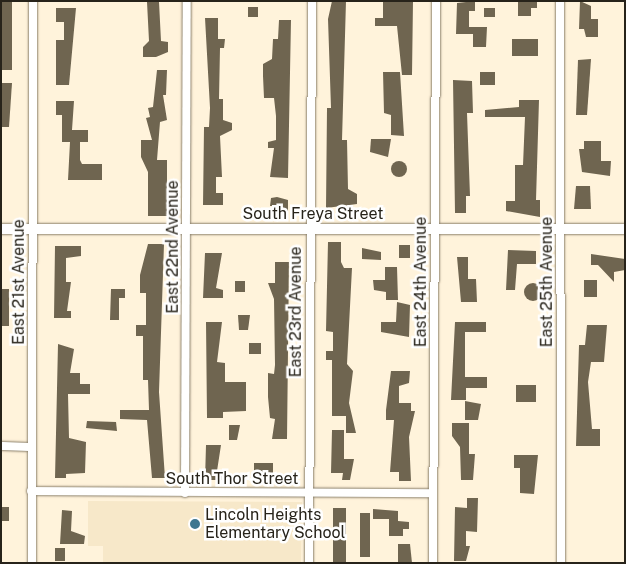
<!DOCTYPE html>
<style>
body{margin:0}
#map{position:relative;width:626px;height:564px;overflow:hidden;background:#fff3db;font-family:"Public Sans",sans-serif}
div>[style]{position:absolute}
.built>*{inset:0;background:#f7e8c9}
.building>*{inset:0;background:#6f6550;transform-origin:0 0}
.round{border-radius:50%}
.roads{filter:drop-shadow(0 0 1px #8a7f6a) drop-shadow(0 0 1px #8a7f6a)}
.street>*{height:8px;margin:-4px;padding:0 4px;transform-origin:4px;border-radius:4px;background:#fff}
.secondary>*{height:10px;margin:-5px;padding:0 5px;transform-origin:5px;border-radius:5px;background:#fff}
.dots>*{width:14px;height:14px;translate:-50% -50%;box-sizing:border-box;border:2px solid #fff;border-radius:50%}
span{translate:-50% -50%;white-space:nowrap;text-align:center;line-height:1.15;-webkit-text-stroke:5px #fff;paint-order:stroke}
.street-label{font-size:16px;color:#27231a}
.poi-label{font-size:16px;color:#27231a}
.left{translate:0 -50%;text-align:left}
.frame{position:absolute;inset:0;border:2px solid #27231a;pointer-events:none}
</style>
<div id="map">
<div class="built">
<div style="clip-path:polygon(88px 501px,302px 502px,301px 563px,103px 563px,103px 546px,88px 546px)"></div>
</div>
<div class="building">
<div style="clip-path:polygon(332px 1px,346px 1px,342px 140px,347px 140px,348px 189px,357px 194px,357px 204px,326px 208px,327px 108px,331px 108px,328px 19px)"></div>
<div style="clip-path:polygon(383px 1px,413px 1px,412px 75px,402px 75px,397px 26px,375px 26px,375px 18px,383px 18px)"></div>
<div style="clip-path:polygon(475px 1px,475px 11px,469px 11px,469px 27px,487px 27px,486px 47px,473px 47px,473px 34px,456px 34px,457px 3px)"></div>
<div style="clip-path:polygon(518px 1px,537px 1px,537px 8px,531px 8px,531px 16px,518px 16px)"></div>
<div style="clip-path:polygon(580px 1px,591px 6px,591px 19px,598px 19px,598px 37px,586px 37px,584px 29px,579px 29px)"></div>
<div style="left:1px;top:2px;width:11px;height:68px"></div>
<div style="clip-path:polygon(147px 2px,159px 2px,161px 41px,168px 42px,168px 52px,156px 57px,143px 57px,143px 47px,149px 41px)"></div>
<div style="left:248px;top:7px;width:10px;height:10px"></div>
<div style="clip-path:polygon(56px 8px,76px 8px,69px 85px,56px 85px,56px 40px,64px 40px,64px 22px,56px 22px)"></div>
<div style="left:484px;top:8px;width:11px;height:9px"></div>
<div style="clip-path:polygon(205px 18px,218px 18px,218px 39px,225px 39px,224px 48px,220px 48px,219px 99px,223px 99px,223px 120px,232px 123px,232px 130px,220px 136px,222px 177px,216px 177px,216px 193px,223px 193px,223px 205px,203px 205px,204px 127px,209px 127px,210px 108px)"></div>
<div style="clip-path:polygon(279px 20px,291px 20px,288px 178px,270px 177px,274px 148px,268px 148px,268px 142px,276px 140px,276px 116px,274px 98px,264px 98px,263px 76px,263px 64px,272px 59px,273px 39px,278px 39px)"></div>
<div style="left:512px;top:39px;width:26px;height:17px"></div>
<div style="clip-path:polygon(591px 59px,587px 115px,576px 115px,578px 60px)"></div>
<div style="clip-path:polygon(157px 70px,167px 70px,166px 95px,163px 95px,167px 120px,160px 122px,157px 160px,167px 160px,167px 216px,148px 216px,148px 172px,141px 157px,141px 140px,152px 140px,146px 118px,150px 117px,148px 108px,153px 107px)"></div>
<div style="clip-path:polygon(383px 72px,400px 72px,404px 136px,391px 135px,391px 115px,384px 113px)"></div>
<div style="left:480px;top:72px;width:15px;height:13px"></div>
<div style="clip-path:polygon(453px 80px,472px 81px,473px 113px,467px 113px,470px 196px,466px 196px,466px 213px,455px 213px)"></div>
<div style="clip-path:polygon(1px 83px,12px 83px,9px 127px,1px 127px)"></div>
<div style="clip-path:polygon(519px 100px,539px 100px,536px 200px,540px 200px,540px 217px,506px 211px,506px 201px,515px 201px,515px 165px,523px 165px,525px 117px,485px 117px,485px 110px,519px 107px)"></div>
<div style="clip-path:polygon(56px 101px,74px 101px,72px 130px,88px 130px,88px 142px,80px 142px,80px 160px,82px 164px,102px 164px,102px 180px,68px 180px,70px 142px,62px 142px,62px 115px,56px 115px)"></div>
<div style="clip-path:polygon(371px 139px,391px 139px,388px 157px,370px 152px)"></div>
<div style="clip-path:polygon(584px 141px,601px 141px,601px 161px,611px 161px,610px 176px,582px 172px,579px 149px,584px 149px)"></div>
<div class="round" style="left:391px;top:161px;width:16px;height:16px"></div>
<div style="clip-path:polygon(576px 186px,590px 186px,591px 209px,574px 209px)"></div>
<div style="clip-path:polygon(277px 197px,288px 200px,288px 213px,277px 212px,277px 206px,270px 206px,271px 198px)"></div>
<div style="clip-path:polygon(328px 242px,341px 242px,341px 262px,344px 268px,352px 268px,347px 364px,353px 371px,349px 403px,356px 433px,346px 433px,346px 416px,332px 416px,332px 360px,326px 360px,326px 351px,333px 351px,333px 332px,326px 331px)"></div>
<div style="clip-path:polygon(148px 244px,164px 244px,159px 392px,165px 478px,152px 478px,147px 420px,120px 419px,120px 410px,149px 410px,148px 380px,143px 380px,143px 336px,136px 336px,136px 325px,146px 325px,146px 293px,140px 293px,140px 275px)"></div>
<div style="left:399px;top:245px;width:11px;height:13px"></div>
<div style="clip-path:polygon(55px 246px,81px 246px,81px 256px,66px 258px,66px 282px,71px 282px,67px 311px,71px 311px,71px 318px,54px 318px)"></div>
<div style="clip-path:polygon(362px 248px,381px 252px,381px 260px,362px 259px)"></div>
<div style="clip-path:polygon(508px 250px,536px 251px,536px 264px,517px 264px,515px 290px,506px 290px)"></div>
<div style="clip-path:polygon(205px 253px,222px 253px,216px 288px,223px 290px,223px 298px,203px 298px)"></div>
<div style="clip-path:polygon(591px 254px,625px 259px,625px 270px,614px 272px,614px 282px,598px 265px,591px 265px)"></div>
<div style="clip-path:polygon(457px 257px,468px 257px,468px 279px,476px 279px,477px 302px,461px 302px)"></div>
<div style="clip-path:polygon(275px 262px,289px 262px,287px 439px,272px 439px,275px 419px,270px 418px,268px 397px,268px 373px,274px 374px,275px 365px,274px 299px,268px 283px,275px 283px)"></div>
<div style="clip-path:polygon(385px 267px,397px 267px,398px 300px,386px 300px,386px 292px,374px 290px,373px 280px,385px 280px)"></div>
<div style="left:584px;top:280px;width:13px;height:17px"></div>
<div style="left:235px;top:281px;width:10px;height:11px"></div>
<div class="round" style="left:524px;top:283px;width:18px;height:18px"></div>
<div style="left:1px;top:289px;width:8px;height:37px"></div>
<div style="clip-path:polygon(111px 289px,125px 289px,125px 298px,119px 298px,119px 320px,110px 320px)"></div>
<div style="clip-path:polygon(397px 302px,410px 305px,409px 337px,381px 332px,381px 322px,396px 322px)"></div>
<div style="clip-path:polygon(238px 315px,250px 315px,248px 330px,239px 330px)"></div>
<div style="clip-path:polygon(206px 322px,222px 322px,217px 362px,225px 363px,225px 382px,246px 382px,246px 411px,223px 412px,223px 418px,207px 418px)"></div>
<div style="clip-path:polygon(455px 322px,486px 322px,486px 332px,465px 332px,465px 377px,487px 377px,487px 388px,466px 388px,466px 400px,451px 400px)"></div>
<div style="clip-path:polygon(587px 325px,607px 325px,604px 362px,591px 362px,588px 382px,592px 429px,600px 429px,600px 446px,576px 446px,579px 345px,585px 345px)"></div>
<div style="left:249px;top:343px;width:12px;height:11px"></div>
<div style="clip-path:polygon(58px 344px,74px 349px,70px 373px,80px 373px,80px 384px,90px 384px,90px 394px,68px 394px,69px 438px,86px 442px,85px 473px,66px 474px,66px 478px,55px 478px)"></div>
<div style="clip-path:polygon(391px 371px,410px 371px,409px 383px,399px 386px,399px 403px,411px 403px,411px 411px,415px 411px,409px 437px,411px 481px,399px 481px,399px 472px,390px 472px,394px 420px,386px 420px,386px 410px)"></div>
<div style="left:516px;top:385px;width:20px;height:17px"></div>
<div style="clip-path:polygon(465px 401px,481px 404px,478px 420px,465px 420px)"></div>
<div style="clip-path:polygon(87px 421px,116px 422px,117px 431px,86px 428px)"></div>
<div style="clip-path:polygon(452px 423px,469px 423px,469px 454px,475px 454px,473px 480px,461px 480px,460px 447px,452px 436px)"></div>
<div style="clip-path:polygon(229px 425px,240px 425px,237px 440px,229px 440px)"></div>
<div style="clip-path:polygon(332px 430px,344px 430px,344px 459px,354px 459px,350px 480px,342px 480px,343px 473px,331px 473px)"></div>
<div style="clip-path:polygon(206px 445px,221px 445px,217px 471px,226px 470px,226px 480px,205px 480px)"></div>
<div style="clip-path:polygon(514px 455px,538px 455px,534px 494px,520px 493px,520px 468px,514px 468px)"></div>
<div style="clip-path:polygon(254px 463px,273px 463px,273px 476px,254px 473px)"></div>
<div style="clip-path:polygon(467px 498px,478px 498px,477px 532px,466px 531px,466px 546px,470px 546px,466px 561px,454px 561px,455px 507px,467px 508px)"></div>
<div style="left:1px;top:507px;width:8px;height:14px"></div>
<div style="left:333px;top:508px;width:13px;height:55px"></div>
<div style="clip-path:polygon(373px 509px,398px 511px,398px 521px,409px 522px,409px 529px,403px 529px,403px 536px,389px 536px,389px 519px,373px 519px)"></div>
<div style="clip-path:polygon(62px 510px,72px 511px,71px 531px,85px 536px,84px 544px,60px 544px)"></div>
<div style="left:360px;top:513px;width:10px;height:44px"></div>
<div style="clip-path:polygon(398px 544px,410px 544px,412px 563px,398px 563px)"></div>
<div style="left:55px;top:548px;width:10px;height:13px"></div>
</div>
<div class="roads">
<div class="street">
<div style="left:560px;top:1px;width:562px;rotate:89.9deg"></div>
<div style="left:1px;top:446px;width:30px;rotate:2deg"></div>
<div style="left:31px;top:491px;width:402px;rotate:0.3deg"></div>
<div style="left:185px;top:493px;width:492px;rotate:-89.8deg"></div>
<div style="left:32px;top:563px;width:562px;rotate:-89.9deg"></div>
<div style="left:309px;top:563px;width:562px;rotate:-89.69deg"></div>
<div style="left:433px;top:563px;width:562px;rotate:-89.69deg"></div>
</div>
<div class="secondary">
<div style="left:1px;top:229px;width:624px"></div>
</div>
</div>
<div class="dots">
<div style="left:195px;top:524px;background:#3d7690"></div>
</div>
<div class="street-label">
<span style="left:313px;top:214px">South Freya Street</span>
<span style="left:173px;top:247px;rotate:-90deg">East 22nd Avenue</span>
<span style="left:19px;top:282px;rotate:-90deg">East 21st Avenue</span>
<span style="left:421px;top:282px;rotate:-90deg">East 24th Avenue</span>
<span style="left:547px;top:282px;rotate:-90deg">East 25th Avenue</span>
<span style="left:296px;top:312px;rotate:-90deg">East 23rd Avenue</span>
<span style="left:232px;top:479px">South Thor Street</span>
</div>
<div class="poi-label">
<span class="left" style="left:205px;top:524px">Lincoln Heights<br>Elementary School</span>
</div>
<div class="frame"></div>
</div>
